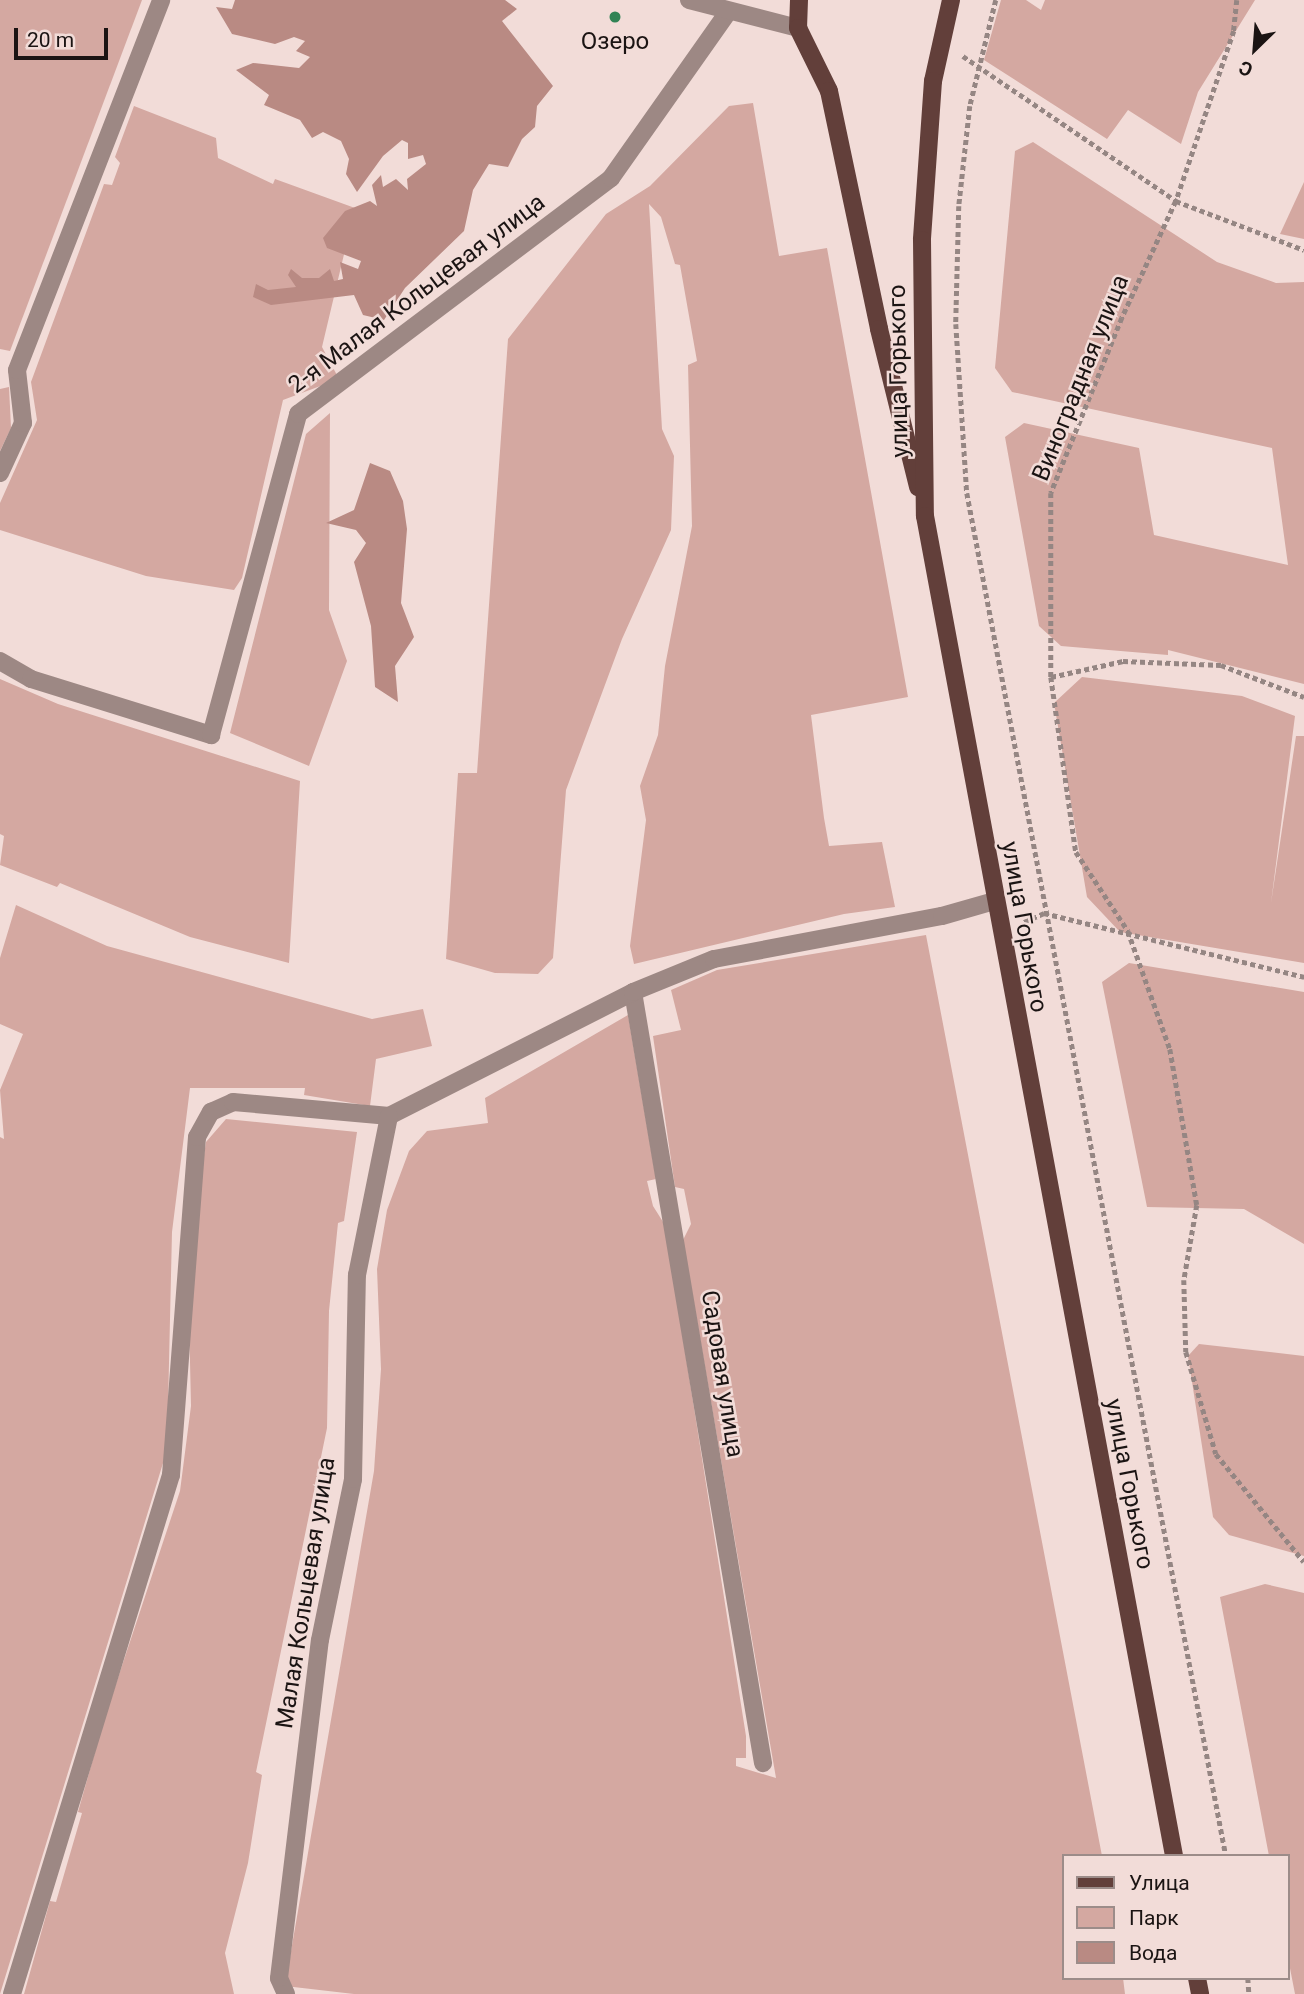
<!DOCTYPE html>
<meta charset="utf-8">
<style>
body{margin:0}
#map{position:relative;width:1304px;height:1994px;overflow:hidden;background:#f2dcd8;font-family:Roboto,sans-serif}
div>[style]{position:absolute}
.green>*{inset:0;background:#d4a8a1}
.water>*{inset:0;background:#b98a83}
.path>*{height:4.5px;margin-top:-2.25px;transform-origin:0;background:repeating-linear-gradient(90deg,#958683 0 5px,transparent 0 8.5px)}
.minor>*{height:18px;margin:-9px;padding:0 9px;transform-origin:9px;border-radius:9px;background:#9d8884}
.tertiary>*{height:18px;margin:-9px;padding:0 9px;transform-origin:9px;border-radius:9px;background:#9d8884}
.primary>*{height:18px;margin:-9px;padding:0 9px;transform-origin:9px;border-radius:9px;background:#623f3a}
.dots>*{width:19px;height:19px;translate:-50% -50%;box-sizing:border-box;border:4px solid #f2dcd8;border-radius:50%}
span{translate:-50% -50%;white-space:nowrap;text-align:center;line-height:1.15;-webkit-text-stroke:5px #f2dcd8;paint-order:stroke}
.poi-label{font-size:24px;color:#1b1413}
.street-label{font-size:24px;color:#1b1413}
.legend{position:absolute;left:1062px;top:1854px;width:228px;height:126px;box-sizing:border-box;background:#f2dcd8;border:2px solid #9c8c89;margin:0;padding:9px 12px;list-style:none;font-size:21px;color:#1b1413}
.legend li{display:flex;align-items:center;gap:14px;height:35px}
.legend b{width:35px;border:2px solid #9c8c89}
.north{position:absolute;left:1220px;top:14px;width:70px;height:70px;-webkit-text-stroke:5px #f2dcd8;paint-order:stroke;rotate:205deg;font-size:19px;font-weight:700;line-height:28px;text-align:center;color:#1b1413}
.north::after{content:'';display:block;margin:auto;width:24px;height:32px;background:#1b1413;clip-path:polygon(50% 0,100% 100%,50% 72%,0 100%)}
.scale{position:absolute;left:14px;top:28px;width:94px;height:32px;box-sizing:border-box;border:4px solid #1b1413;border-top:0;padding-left:9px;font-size:21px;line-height:24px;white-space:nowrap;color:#1b1413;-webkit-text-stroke:5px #f2dcd8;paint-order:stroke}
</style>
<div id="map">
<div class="green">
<div style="clip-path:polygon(0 0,142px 0,10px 351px,0 349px)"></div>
<div style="clip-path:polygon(1001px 0,1026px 0,1041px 10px,1045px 0,1255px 0,1198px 92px,1181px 144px,1128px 110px,1107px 139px,984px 60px)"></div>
<div style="clip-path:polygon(753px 103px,779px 256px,827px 248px,908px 697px,811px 715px,824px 818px,829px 846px,882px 842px,895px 907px,844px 914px,634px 964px,630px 946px,646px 820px,640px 786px,658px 735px,665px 666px,692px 526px,688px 365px,697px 361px,680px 265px,675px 264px,661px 217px,649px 204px,662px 429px,674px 456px,671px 530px,622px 639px,566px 790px,553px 958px,538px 974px,495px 973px,446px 959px,458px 773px,477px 773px,508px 339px,606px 214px,650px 186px,729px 106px)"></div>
<div style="clip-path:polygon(134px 106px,216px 138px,218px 158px,273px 184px,275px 179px,355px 208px,322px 347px,339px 379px,283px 400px,242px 578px,234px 590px,146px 576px,0 530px,0 503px,37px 420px,31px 382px,104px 184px,112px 185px,120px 163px,115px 157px)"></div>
<div style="clip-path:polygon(1033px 142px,1217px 262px,1276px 283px,1304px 282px,1304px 684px,1168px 650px,1168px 655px,1061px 646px,1039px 626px,1005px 437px,1024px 423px,1139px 448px,1154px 535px,1288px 565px,1272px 448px,1012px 392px,995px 368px,1015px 151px)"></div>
<div style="clip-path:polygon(1304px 182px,1304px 239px,1280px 234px)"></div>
<div style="clip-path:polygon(9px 387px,11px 428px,0 451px,0 389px)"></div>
<div style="clip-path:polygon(330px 413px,329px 610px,347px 661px,309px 766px,230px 733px,306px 434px)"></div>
<div style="clip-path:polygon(1082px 677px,1242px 696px,1295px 716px,1271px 903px,1296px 736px,1304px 736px,1304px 963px,1120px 932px,1087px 897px,1054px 703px)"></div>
<div style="clip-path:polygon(0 679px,58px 704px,300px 781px,289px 963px,190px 937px,60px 883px,57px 887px,0 865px,4px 836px,0 834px)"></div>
<div style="clip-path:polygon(16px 905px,107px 946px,372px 1019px,423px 1009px,432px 1046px,376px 1059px,370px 1106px,304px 1095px,305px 1088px,190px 1088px,172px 1232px,167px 1450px,0 1994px,0 1137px,4px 1139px,0 1090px,23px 1034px,0 1024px,0 958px)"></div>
<div style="clip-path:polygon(926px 935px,1102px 1856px,1064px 1856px,1064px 1978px,1123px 1978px,1125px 1994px,354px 1994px,285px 1986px,374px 1471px,381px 1369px,377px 1269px,387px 1210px,409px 1151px,427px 1131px,488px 1123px,485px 1098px,628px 1015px,656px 1179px,647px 1181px,653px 1206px,665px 1225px,746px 1736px,746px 1758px,736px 1758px,736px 1766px,776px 1778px,683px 1240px,691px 1224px,684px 1189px,675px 1187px,653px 1036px,681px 1030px,671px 990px,717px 970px)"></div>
<div style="clip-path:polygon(1129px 963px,1304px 992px,1304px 1244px,1244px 1209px,1147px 1207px,1102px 982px)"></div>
<div style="clip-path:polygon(226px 1119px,357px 1132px,344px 1221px,338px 1223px,329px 1311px,327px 1428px,256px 1772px,262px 1775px,248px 1863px,225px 1953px,234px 1994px,24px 1994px,50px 1901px,56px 1902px,82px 1813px,78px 1812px,104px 1720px,180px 1491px,191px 1406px,189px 1318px,203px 1161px,206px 1142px)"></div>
<div style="clip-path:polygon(1199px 1344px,1304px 1356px,1304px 1556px,1229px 1535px,1213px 1517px,1188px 1356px)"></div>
<div style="clip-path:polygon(1265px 1584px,1304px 1593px,1304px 1994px,1295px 1994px,1288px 1958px,1288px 1856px,1269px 1856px,1220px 1597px)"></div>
</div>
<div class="water">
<div style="clip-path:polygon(235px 0,505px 0,517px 9px,502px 21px,553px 86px,537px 106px,535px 127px,522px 139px,508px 167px,489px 164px,473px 190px,464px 231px,405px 288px,384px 320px,363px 315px,354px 295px,271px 305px,253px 297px,256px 284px,268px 290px,296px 287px,288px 275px,291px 269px,302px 278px,319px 278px,330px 269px,334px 281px,343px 279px,340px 262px,358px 269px,361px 261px,327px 248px,323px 238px,345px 211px,370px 201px,377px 206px,372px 185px,381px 175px,383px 187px,396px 179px,408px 190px,407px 179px,426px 164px,423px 155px,408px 159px,408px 143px,402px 140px,383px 156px,357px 192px,346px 174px,349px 159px,341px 141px,323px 132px,312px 138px,300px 120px,264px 105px,269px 95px,236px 70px,253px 63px,299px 68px,310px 57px,296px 51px,305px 41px,294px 37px,275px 44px,232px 34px,216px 7px,232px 9px)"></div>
<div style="clip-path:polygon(370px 463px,390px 471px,403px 501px,407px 529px,401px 603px,414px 637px,395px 666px,398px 702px,375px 687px,371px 626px,354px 562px,366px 543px,356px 530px,326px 523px,354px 510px)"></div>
</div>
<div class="path">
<div style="left:996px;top:0;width:109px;rotate:103.8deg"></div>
<div style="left:970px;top:106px;width:101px;rotate:96.3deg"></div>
<div style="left:959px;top:206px;width:118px;rotate:91.5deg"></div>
<div style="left:956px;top:324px;width:169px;rotate:86.3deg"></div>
<div style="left:967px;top:493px;width:1387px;rotate:79.24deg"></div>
<div style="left:1237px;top:0;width:31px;rotate:96deg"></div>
<div style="left:1234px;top:31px;width:180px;rotate:108.8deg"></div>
<div style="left:1176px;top:201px;width:129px;rotate:114.8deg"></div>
<div style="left:1122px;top:318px;width:189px;rotate:112.1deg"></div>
<div style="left:1051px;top:493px;width:184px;rotate:90deg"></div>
<div style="left:1051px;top:677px;width:177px;rotate:81.9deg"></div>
<div style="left:1076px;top:852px;width:95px;rotate:56.6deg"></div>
<div style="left:1128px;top:931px;width:125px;rotate:70.4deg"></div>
<div style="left:1170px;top:1049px;width:158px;rotate:80.2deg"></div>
<div style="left:1197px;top:1205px;width:76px;rotate:99.8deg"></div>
<div style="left:1184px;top:1280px;width:72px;rotate:88.4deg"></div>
<div style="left:1186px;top:1352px;width:106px;rotate:73.6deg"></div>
<div style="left:1216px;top:1454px;width:139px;rotate:50.8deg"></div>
<div style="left:963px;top:56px;width:258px;rotate:34.2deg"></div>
<div style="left:1176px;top:201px;width:137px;rotate:20.9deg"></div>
<div style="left:1051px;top:677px;width:74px;rotate:-12.5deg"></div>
<div style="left:1123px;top:661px;width:98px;rotate:2.3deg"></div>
<div style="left:1221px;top:665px;width:89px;rotate:21.1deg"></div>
<div style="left:1024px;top:922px;width:22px;rotate:-24deg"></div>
<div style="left:1044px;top:913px;width:268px;rotate:13.8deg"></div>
<div style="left:1248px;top:1978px;width:16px;rotate:86deg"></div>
</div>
<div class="minor">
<div style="left:0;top:473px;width:55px;rotate:-65.3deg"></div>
<div style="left:23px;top:423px;width:53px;rotate:-96.5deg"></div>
<div style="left:17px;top:370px;width:397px;rotate:-68.7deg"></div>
<div style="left:0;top:661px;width:36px;rotate:30deg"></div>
<div style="left:31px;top:679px;width:189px;rotate:17.3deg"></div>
<div style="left:211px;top:735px;width:333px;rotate:-74.8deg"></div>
<div style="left:298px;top:414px;width:392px;rotate:-37deg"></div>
<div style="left:611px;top:178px;width:204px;rotate:-54.8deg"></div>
<div style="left:633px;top:992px;width:782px;rotate:80.43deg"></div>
<div style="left:12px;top:1994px;width:543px;rotate:-72.97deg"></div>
<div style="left:171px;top:1475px;width:339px;rotate:-85.6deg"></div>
<div style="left:197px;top:1137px;width:29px;rotate:-61deg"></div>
<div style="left:211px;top:1112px;width:24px;rotate:-24deg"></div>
<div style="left:233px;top:1102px;width:157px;rotate:5.1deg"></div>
<div style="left:389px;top:1116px;width:274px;rotate:-26.9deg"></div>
<div style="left:633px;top:992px;width:87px;rotate:-22.2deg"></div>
<div style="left:714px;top:959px;width:232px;rotate:-10.7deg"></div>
<div style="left:942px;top:916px;width:54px;rotate:-16.1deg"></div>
<div style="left:286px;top:1994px;width:17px;rotate:-114deg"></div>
<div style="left:279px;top:1978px;width:340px;rotate:-83.1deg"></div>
<div style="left:320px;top:1640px;width:164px;rotate:-78.4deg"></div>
<div style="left:353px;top:1479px;width:204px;rotate:-88.9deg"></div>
<div style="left:357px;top:1275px;width:162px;rotate:-78.6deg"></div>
</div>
<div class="tertiary">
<div style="left:689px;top:0;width:113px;rotate:14.4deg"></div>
</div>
<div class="primary">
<div style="left:799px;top:0;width:28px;rotate:92deg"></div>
<div style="left:798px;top:28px;width:70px;rotate:63.8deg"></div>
<div style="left:829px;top:91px;width:243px;rotate:78.1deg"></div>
<div style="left:879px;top:329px;width:163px;rotate:76.1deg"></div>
<div style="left:951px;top:0;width:83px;rotate:102.5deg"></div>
<div style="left:933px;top:81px;width:159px;rotate:94deg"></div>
<div style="left:922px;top:240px;width:276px;rotate:89.4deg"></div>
<div style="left:925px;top:516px;width:1363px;rotate:79.47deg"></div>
<div style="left:1197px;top:1978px;width:16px;rotate:79deg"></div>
</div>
<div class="dots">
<div style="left:615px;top:17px;background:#318355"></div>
</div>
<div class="poi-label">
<span style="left:615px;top:42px">Озеро</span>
</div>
<div class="street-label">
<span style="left:417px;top:294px;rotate:-37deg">2-я Малая Кольцевая улица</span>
<span style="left:899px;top:371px;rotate:-91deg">улица Горького</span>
<span style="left:1081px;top:378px;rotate:-68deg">Виноградная улица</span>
<span style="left:1024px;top:927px;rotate:80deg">улица Горького</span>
<span style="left:722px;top:1374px;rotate:81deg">Садовая улица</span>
<span style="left:1129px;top:1484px;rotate:79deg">улица Горького</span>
<span style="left:306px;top:1593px;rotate:-81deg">Малая Кольцевая улица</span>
</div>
<ul class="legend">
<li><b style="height:9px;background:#623f3a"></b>Улица</li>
<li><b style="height:19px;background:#d4a8a1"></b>Парк</li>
<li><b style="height:19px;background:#b98a83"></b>Вода</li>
</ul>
<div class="north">С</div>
<div class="scale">20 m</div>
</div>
